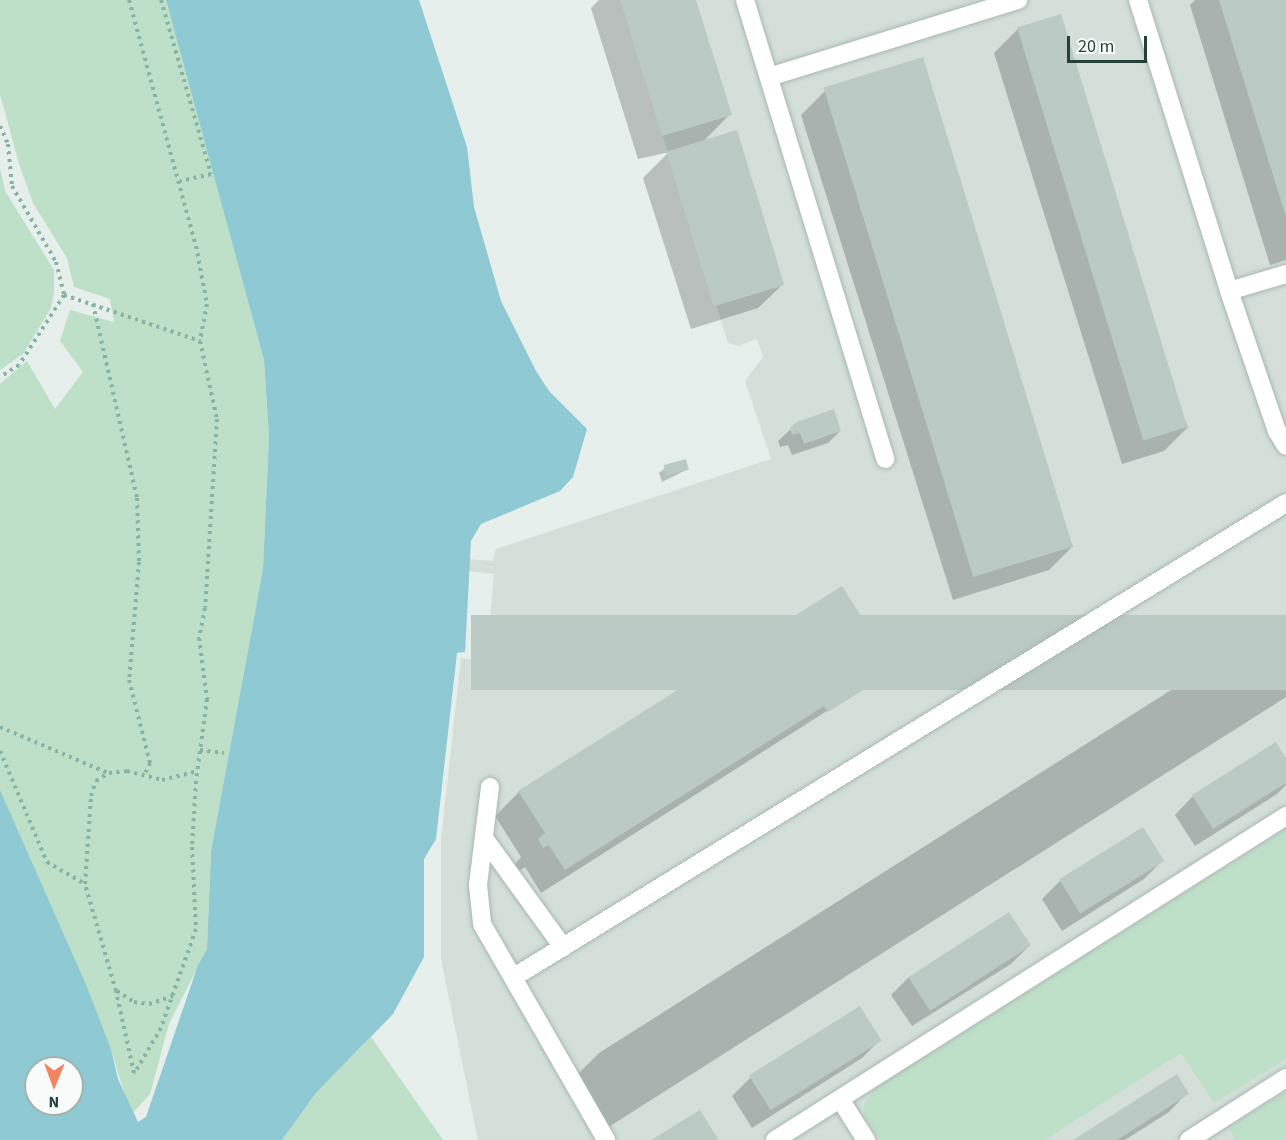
<!DOCTYPE html>
<style>
body{margin:0}
#map{position:relative;width:1286px;height:1140px;overflow:hidden;background:#e6efeb;font-family:"Source Sans 3",sans-serif}
div>[style]{position:absolute}
.built>*{inset:0;background:#d4dfda}
.green>*{inset:0;background:#bfe0c8}
.water>*{inset:0;background:#8ec9d4}
.shadow>*{inset:0;background:#0003}
.building>*{inset:0;background:#bbcac4;transform-origin:0 0}
.path>*{height:4px;margin-top:-2px;transform-origin:0;background:repeating-linear-gradient(90deg,#86b3a5 0 3px,transparent 0 7.5px)}
.roads{filter:drop-shadow(0 0 2px #a8b8b2) drop-shadow(0 0 2px #a8b8b2)}
.minor>*{height:18px;margin:-9px;padding:0 9px;transform-origin:9px;border-radius:9px;background:#fff}
span{translate:-50% -50%;white-space:nowrap;text-align:center;line-height:1.15;-webkit-text-stroke:5px #f7fbf9;paint-order:stroke}
.north{position:absolute;left:24px;top:1056px;width:60px;height:60px;box-sizing:border-box;background:#f7fbf9;border:2px solid #a3b1ad;border-radius:50%;rotate:181deg;font-size:16px;font-weight:700;line-height:24px;text-align:center;color:#24423a}
.north::after{content:'';display:block;margin:auto;width:21px;height:27px;background:#f4845f;clip-path:polygon(50% 0,100% 100%,50% 72%,0 100%)}
.scale{position:absolute;left:1067px;top:36px;width:80px;height:27px;box-sizing:border-box;border:3px solid #24423a;border-top:0;padding-left:8px;font-size:18px;line-height:21px;white-space:nowrap;color:#24423a;-webkit-text-stroke:4px #f7fbf9;paint-order:stroke}
</style>
<div id="map">
<div class="built">
<div style="clip-path:polygon(620px 0,1286px 0,1286px 1140px,478px 1140px,441px 959px,441px 840px,461px 658px,482px 661px,487px 650px,494px 574px,468px 571px,469px 559px,493px 561px,496px 549px,771px 459px,745px 381px,763px 357px,757px 339px,738px 346px,728px 343px)"></div>
</div>
<div class="green">
<div style="clip-path:polygon(0 0,166px 0,264px 360px,269px 436px,263px 569px,211px 851px,207px 949px,169px 1024px,150px 1094px,131px 1115px,111px 1049px,0 791px,0 384px,27px 361px,55px 409px,83px 372px,60px 341px,70px 310px,114px 322px,110px 299px,74px 287px,67px 258px,33px 203px,19px 164px,0 94px)"></div>
<div style="clip-path:polygon(0 168px,5px 191px,54px 270px,54px 293px,51px 308px,23px 354px,0 370px)"></div>
<div style="clip-path:polygon(1286px 829px,1286px 1059px,1214px 1103px,1181px 1053px,1045px 1140px,880px 1140px,864px 1116px,864px 1104px,875px 1088px)"></div>
<div style="clip-path:polygon(371px 1037px,443px 1140px,282px 1140px,316px 1093px)"></div>
<div style="clip-path:polygon(1286px 1092px,1286px 1140px,1235px 1140px,1229px 1127px)"></div>
</div>
<div class="water">
<div style="clip-path:polygon(evenodd,166px 0,419px 0,467px 147px,474px 207px,501px 301px,536px 371px,549px 391px,587px 429px,573px 477px,560px 491px,481px 524px,471px 541px,465px 652px,457px 653px,436px 839px,424px 859px,424px 957px,393px 1014px,316px 1093px,282px 1140px,0 1140px,0 790px,87px 987px,111px 1049px,118px 1079px,138px 1122px,146px 1117px,198px 965px,207px 949px,211px 851px,263px 569px,269px 436px,264px 360px,166px 0,36px 1068px,72px 1068px,72px 1104px,36px 1104px,36px 1068px)"></div>
</div>
<div class="shadow">
<div style="clip-path:polygon(599px 0,695px 0,730px 114px,702px 143px,782px 285px,758px 308px,691px 329px,643px 178px,667px 154px,679px 150px,638px 159px,591px 8px)"></div>
<div style="clip-path:polygon(1195px 0,1286px 0,1286px 260px,1270px 265px,1190px 5px)"></div>
<div style="clip-path:polygon(1018px 29px,1188px 427px,1164px 451px,1122px 464px,994px 53px)"></div>
<div style="clip-path:polygon(825px 91px,1073px 546px,1049px 570px,953px 600px,801px 115px)"></div>
<div style="clip-path:polygon(791px 429px,840px 431px,828px 443px,792px 455px,788px 445px,780px 447px,778px 441px)"></div>
<div style="clip-path:polygon(665px 468px,688px 469px,662px 482px,659px 473px)"></div>
<div style="clip-path:polygon(1286px 617px,1286px 697px,607px 1128px,575px 1077px,599px 1053px)"></div>
<div style="clip-path:polygon(893px 669px,541px 893px,525px 867px,519px 871px,515px 864px,521px 857px,495px 816px,519px 792px)"></div>
<div style="clip-path:polygon(1286px 761px,1286px 785px,1277px 794px,1195px 846px,1175px 815px,1193px 796px)"></div>
<div style="clip-path:polygon(1162px 861px,1144px 879px,1062px 931px,1042px 899px,1060px 881px)"></div>
<div style="clip-path:polygon(1029px 946px,1011px 964px,912px 1026px,891px 995px,909px 977px)"></div>
<div style="clip-path:polygon(859px 1008px,880px 1040px,862px 1058px,752px 1128px,732px 1096px,750px 1078px)"></div>
<div style="clip-path:polygon(1187px 1093px,1169px 1112px,1125px 1140px,1076px 1140px)"></div>
</div>
<div class="building">
<div style="clip-path:polygon(620px 0,696px 0,732px 115px,662px 136px)"></div>
<div style="clip-path:polygon(1219px 0,1286px 0,1286px 214px,1285px 214px)"></div>
<div style="left:1061px;top:14px;width:432px;height:46px;rotate:73deg"></div>
<div style="left:923px;top:57px;width:512px;height:104px;rotate:73deg"></div>
<div style="left:737px;top:130px;width:162px;height:74px;rotate:73deg"></div>
<div style="clip-path:polygon(834px 409px,841px 431px,804px 444px,800px 433px,792px 435px,790px 428px,797px 422px)"></div>
<div style="left:686px;top:459px;width:11px;height:23px;rotate:75deg"></div>
<div style="clip-path:polygon(842px 586px,895px 670px,828px 712px,824px 706px,565px 870px,549px 845px,543px 848px,538px 839px,545px 833px,518px 791px)"></div>
<div style="left:1286px;top:615px;width:75px;height:815px;rotate:90deg"></div>
<div style="clip-path:polygon(1276px 742px,1286px 758px,1286px 783px,1213px 829px,1192px 795px)"></div>
<div style="left:1143px;top:827px;width:40px;height:99px;rotate:58deg"></div>
<div style="left:1009px;top:912px;width:40px;height:120px;rotate:57deg"></div>
<div style="left:860px;top:1006px;width:41px;height:131px;rotate:58deg"></div>
<div style="clip-path:polygon(1177px 1074px,1189px 1094px,1117px 1140px,1073px 1140px)"></div>
<div style="clip-path:polygon(700px 1110px,719px 1140px,651px 1140px)"></div>
</div>
<div class="path">
<div style="left:129px;top:0;width:255px;rotate:74.8deg"></div>
<div style="left:196px;top:246px;width:59px;rotate:79.3deg"></div>
<div style="left:207px;top:304px;width:38px;rotate:101deg"></div>
<div style="left:200px;top:341px;width:80px;rotate:77.7deg"></div>
<div style="left:217px;top:419px;width:189px;rotate:93.6deg"></div>
<div style="left:205px;top:608px;width:31px;rotate:101deg"></div>
<div style="left:199px;top:638px;width:62px;rotate:82.5deg"></div>
<div style="left:207px;top:699px;width:83px;rotate:97.6deg"></div>
<div style="left:196px;top:781px;width:66px;rotate:93.5deg"></div>
<div style="left:192px;top:847px;width:82px;rotate:87.2deg"></div>
<div style="left:196px;top:929px;width:105px;rotate:109.5deg"></div>
<div style="left:161px;top:1028px;width:53px;rotate:120.4deg"></div>
<div style="left:161px;top:0;width:181px;rotate:74deg"></div>
<div style="left:211px;top:174px;width:32px;rotate:167deg"></div>
<div style="left:0;top:126px;width:20px;rotate:66deg"></div>
<div style="left:8px;top:144px;width:42px;rotate:84.6deg"></div>
<div style="left:12px;top:186px;width:88px;rotate:59.9deg"></div>
<div style="left:56px;top:262px;width:34px;rotate:76deg"></div>
<div style="left:64px;top:295px;width:83px;rotate:122.7deg"></div>
<div style="left:19px;top:365px;width:22px;rotate:148deg"></div>
<div style="left:64px;top:295px;width:144px;rotate:18.7deg"></div>
<div style="left:93px;top:304px;width:199px;rotate:77.2deg"></div>
<div style="left:137px;top:498px;width:64px;rotate:88.2deg"></div>
<div style="left:139px;top:562px;width:118px;rotate:94.8deg"></div>
<div style="left:129px;top:680px;width:86px;rotate:75.8deg"></div>
<div style="left:150px;top:763px;width:14px;rotate:115deg"></div>
<div style="left:0;top:727px;width:117px;rotate:23.1deg"></div>
<div style="left:200px;top:750px;width:24px;rotate:7deg"></div>
<div style="left:0;top:751px;width:121px;rotate:67.1deg"></div>
<div style="left:47px;top:862px;width:44px;rotate:30.1deg"></div>
<div style="left:117px;top:991px;width:20px;rotate:33deg"></div>
<div style="left:134px;top:1002px;width:15px;rotate:8deg"></div>
<div style="left:149px;top:1004px;width:25px;rotate:-18deg"></div>
<div style="left:134px;top:1073px;width:84px;rotate:-102.4deg"></div>
<div style="left:116px;top:991px;width:111px;rotate:-106.2deg"></div>
<div style="left:85px;top:884px;width:88px;rotate:-86.1deg"></div>
<div style="left:91px;top:796px;width:16px;rotate:-72deg"></div>
<div style="left:96px;top:781px;width:15px;rotate:-32deg"></div>
<div style="left:109px;top:773px;width:18px;rotate:-6deg"></div>
<div style="left:127px;top:771px;width:36px;rotate:14deg"></div>
<div style="left:162px;top:780px;width:36px;rotate:-14deg"></div>
</div>
<div class="roads">
<div class="minor">
<div style="left:745px;top:0;width:480px;rotate:73deg"></div>
<div style="left:1138px;top:0;width:305px;rotate:72.6deg"></div>
<div style="left:1229px;top:291px;width:148px;rotate:71.1deg"></div>
<div style="left:1277px;top:431px;width:17px;rotate:59deg"></div>
<div style="left:769px;top:77px;width:261px;rotate:-17.2deg"></div>
<div style="left:1229px;top:291px;width:59px;rotate:-16.6deg"></div>
<div style="left:490px;top:787px;width:99px;rotate:97deg"></div>
<div style="left:478px;top:885px;width:39px;rotate:84deg"></div>
<div style="left:482px;top:924px;width:249px;rotate:60.1deg"></div>
<div style="left:484px;top:838px;width:135px;rotate:54.1deg"></div>
<div style="left:514px;top:977px;width:906px;rotate:-31.55deg"></div>
<div style="left:840px;top:1099px;width:49px;rotate:57.6deg"></div>
<div style="left:775px;top:1140px;width:605px;rotate:-32.38deg"></div>
<div style="left:1189px;top:1140px;width:115px;rotate:-32.6deg"></div>
</div>
</div>
<div class="north">N</div>
<div class="scale">20 m</div>
</div>
